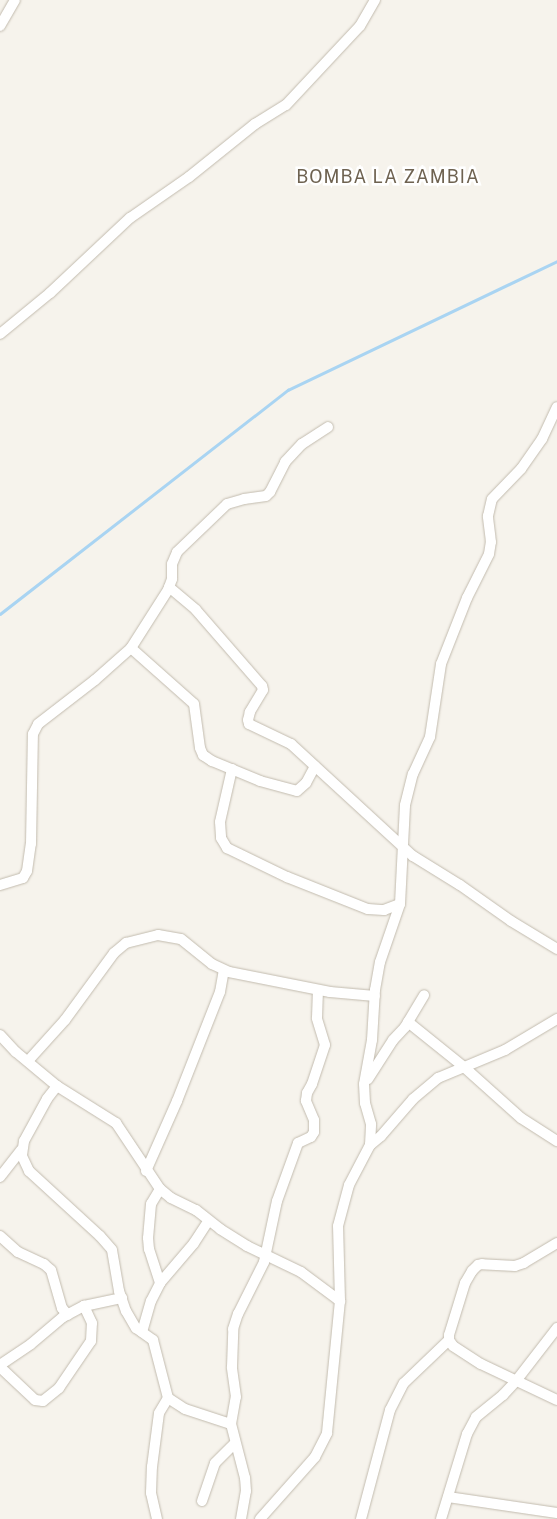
<!DOCTYPE html>
<style>
body{margin:0}
#map{position:relative;width:557px;height:1519px;overflow:hidden;background:#f6f3ec;font-family:"Public Sans",sans-serif}
div>[style]{position:absolute}
.stream>*{height:2.5px;margin:-1.25px;padding:0 1.25px;transform-origin:1.25px;border-radius:1.25px;background:#a9d4f2}
.roads{filter:drop-shadow(0 0 1px #c2bbae) drop-shadow(0 0 1px #c2bbae)}
.minor>*{height:10px;margin:-5px;padding:0 5px;transform-origin:5px;border-radius:5px;background:#fff}
span{translate:-50% -50%;white-space:nowrap;text-align:center;line-height:1.15;-webkit-text-stroke:5px #fff;paint-order:stroke}
.quarter-label{font-size:18px;color:#6e6250;letter-spacing:1px}
</style>
<div id="map">
<div class="stream">
<div style="left:0;top:614px;width:365px;rotate:-37.9deg"></div>
<div style="left:288px;top:390px;width:298px;rotate:-25.6deg"></div>
</div>
<div class="roads">
<div class="minor">
<div style="left:0;top:26px;width:30px;rotate:-60deg"></div>
<div style="left:0;top:334px;width:65px;rotate:-39.4deg"></div>
<div style="left:50px;top:293px;width:110px;rotate:-43.2deg"></div>
<div style="left:130px;top:218px;width:72px;rotate:-34.8deg"></div>
<div style="left:189px;top:177px;width:85px;rotate:-38.8deg"></div>
<div style="left:255px;top:124px;width:36px;rotate:-32deg"></div>
<div style="left:286px;top:105px;width:108px;rotate:-46.9deg"></div>
<div style="left:360px;top:26px;width:30px;rotate:-60deg"></div>
<div style="left:169px;top:587px;width:35px;rotate:40deg"></div>
<div style="left:196px;top:610px;width:101px;rotate:49deg"></div>
<div style="left:262px;top:686px;width:4px;rotate:76deg"></div>
<div style="left:263px;top:690px;width:26px;rotate:121deg"></div>
<div style="left:250px;top:712px;width:8px;rotate:104deg"></div>
<div style="left:248px;top:720px;width:4px;rotate:76deg"></div>
<div style="left:249px;top:724px;width:47px;rotate:25.5deg"></div>
<div style="left:291px;top:744px;width:166px;rotate:42.6deg"></div>
<div style="left:413px;top:856px;width:55px;rotate:31.7deg"></div>
<div style="left:460px;top:885px;width:62px;rotate:35.2deg"></div>
<div style="left:511px;top:921px;width:54px;rotate:31.3deg"></div>
<div style="left:131px;top:648px;width:84px;rotate:41.6deg"></div>
<div style="left:194px;top:704px;width:44px;rotate:82.2deg"></div>
<div style="left:200px;top:748px;width:8px;rotate:67deg"></div>
<div style="left:203px;top:755px;width:11px;rotate:34deg"></div>
<div style="left:212px;top:761px;width:52px;rotate:22.6deg"></div>
<div style="left:260px;top:781px;width:38px;rotate:15deg"></div>
<div style="left:297px;top:791px;width:12px;rotate:-42deg"></div>
<div style="left:306px;top:783px;width:19px;rotate:-62deg"></div>
<div style="left:232px;top:769px;width:54px;rotate:102.8deg"></div>
<div style="left:220px;top:822px;width:16px;rotate:86deg"></div>
<div style="left:221px;top:838px;width:12px;rotate:59deg"></div>
<div style="left:227px;top:848px;width:67px;rotate:25.8deg"></div>
<div style="left:287px;top:877px;width:87px;rotate:21.6deg"></div>
<div style="left:368px;top:909px;width:16px;rotate:4deg"></div>
<div style="left:384px;top:910px;width:17px;rotate:-21deg"></div>
<div style="left:0;top:885px;width:24px;rotate:-17deg"></div>
<div style="left:23px;top:878px;width:8px;rotate:-60deg"></div>
<div style="left:27px;top:871px;width:27px;rotate:-82deg"></div>
<div style="left:31px;top:844px;width:110px;rotate:-89deg"></div>
<div style="left:33px;top:734px;width:11px;rotate:-63deg"></div>
<div style="left:38px;top:724px;width:72px;rotate:-37.7deg"></div>
<div style="left:95px;top:680px;width:48px;rotate:-41.6deg"></div>
<div style="left:131px;top:648px;width:69px;rotate:-57.5deg"></div>
<div style="left:168px;top:590px;width:12px;rotate:-70deg"></div>
<div style="left:172px;top:579px;width:15px;rotate:-90deg"></div>
<div style="left:172px;top:564px;width:13px;rotate:-67deg"></div>
<div style="left:177px;top:552px;width:69px;rotate:-43.8deg"></div>
<div style="left:227px;top:504px;width:18px;rotate:-16deg"></div>
<div style="left:244px;top:499px;width:22px;rotate:-8deg"></div>
<div style="left:266px;top:496px;width:6px;rotate:-45deg"></div>
<div style="left:270px;top:492px;width:34px;rotate:-63deg"></div>
<div style="left:285px;top:462px;width:25px;rotate:-47deg"></div>
<div style="left:302px;top:444px;width:31px;rotate:-33deg"></div>
<div style="left:408px;top:1022px;width:72px;rotate:38.8deg"></div>
<div style="left:464px;top:1067px;width:76px;rotate:41.8deg"></div>
<div style="left:521px;top:1118px;width:43px;rotate:32.6deg"></div>
<div style="left:0;top:1035px;width:23px;rotate:47deg"></div>
<div style="left:16px;top:1052px;width:53px;rotate:39.7deg"></div>
<div style="left:57px;top:1086px;width:70px;rotate:32.1deg"></div>
<div style="left:116px;top:1123px;width:79px;rotate:56.3deg"></div>
<div style="left:160px;top:1189px;width:14px;rotate:39deg"></div>
<div style="left:171px;top:1198px;width:28px;rotate:26deg"></div>
<div style="left:196px;top:1210px;width:31px;rotate:38deg"></div>
<div style="left:220px;top:1229px;width:32px;rotate:32deg"></div>
<div style="left:247px;top:1246px;width:60px;rotate:25.7deg"></div>
<div style="left:301px;top:1272px;width:49px;rotate:36.6deg"></div>
<div style="left:28px;top:1061px;width:55px;rotate:-47.9deg"></div>
<div style="left:65px;top:1020px;width:83px;rotate:-53.8deg"></div>
<div style="left:114px;top:953px;width:16px;rotate:-40deg"></div>
<div style="left:126px;top:943px;width:33px;rotate:-14deg"></div>
<div style="left:158px;top:935px;width:23px;rotate:10deg"></div>
<div style="left:181px;top:939px;width:40px;rotate:39deg"></div>
<div style="left:212px;top:964px;width:19px;rotate:25deg"></div>
<div style="left:229px;top:972px;width:103px;rotate:11.2deg"></div>
<div style="left:330px;top:992px;width:45px;rotate:5.1deg"></div>
<div style="left:368px;top:1079px;width:46px;rotate:-57.3deg"></div>
<div style="left:393px;top:1040px;width:18px;rotate:-47deg"></div>
<div style="left:405px;top:1027px;width:37px;rotate:-59deg"></div>
<div style="left:57px;top:1086px;width:16px;rotate:128deg"></div>
<div style="left:47px;top:1099px;width:48px;rotate:118.7deg"></div>
<div style="left:24px;top:1141px;width:15px;rotate:98deg"></div>
<div style="left:22px;top:1156px;width:17px;rotate:65deg"></div>
<div style="left:29px;top:1171px;width:96px;rotate:42.5deg"></div>
<div style="left:100px;top:1236px;width:18px;rotate:49deg"></div>
<div style="left:112px;top:1250px;width:42px;rotate:80.3deg"></div>
<div style="left:119px;top:1291px;width:21px;rotate:71deg"></div>
<div style="left:126px;top:1311px;width:20px;rotate:60deg"></div>
<div style="left:136px;top:1328px;width:21px;rotate:35deg"></div>
<div style="left:153px;top:1340px;width:60px;rotate:75.5deg"></div>
<div style="left:168px;top:1398px;width:20px;rotate:33deg"></div>
<div style="left:185px;top:1409px;width:48px;rotate:18.1deg"></div>
<div style="left:370px;top:1145px;width:14px;rotate:-39deg"></div>
<div style="left:381px;top:1136px;width:49px;rotate:-49.1deg"></div>
<div style="left:413px;top:1099px;width:33px;rotate:-40deg"></div>
<div style="left:438px;top:1078px;width:73px;rotate:-22.7deg"></div>
<div style="left:505px;top:1050px;width:61px;rotate:-30.8deg"></div>
<div style="left:146px;top:1171px;width:77px;rotate:-66.1deg"></div>
<div style="left:177px;top:1101px;width:117px;rotate:-68.5deg"></div>
<div style="left:220px;top:992px;width:22px;rotate:-80deg"></div>
<div style="left:0;top:1177px;width:34px;rotate:-52deg"></div>
<div style="left:160px;top:1189px;width:17px;rotate:121deg"></div>
<div style="left:151px;top:1204px;width:34px;rotate:95deg"></div>
<div style="left:148px;top:1238px;width:11px;rotate:85deg"></div>
<div style="left:149px;top:1249px;width:36px;rotate:72deg"></div>
<div style="left:0;top:1236px;width:24px;rotate:42deg"></div>
<div style="left:18px;top:1252px;width:29px;rotate:25deg"></div>
<div style="left:44px;top:1264px;width:9px;rotate:41deg"></div>
<div style="left:51px;top:1270px;width:40px;rotate:74deg"></div>
<div style="left:62px;top:1308px;width:9px;rotate:49deg"></div>
<div style="left:557px;top:1243px;width:39px;rotate:149deg"></div>
<div style="left:524px;top:1263px;width:9px;rotate:162deg"></div>
<div style="left:515px;top:1266px;width:33px;rotate:-177deg"></div>
<div style="left:482px;top:1264px;width:4px;rotate:166deg"></div>
<div style="left:478px;top:1265px;width:8px;rotate:135deg"></div>
<div style="left:472px;top:1271px;width:14px;rotate:120deg"></div>
<div style="left:465px;top:1283px;width:54px;rotate:107.1deg"></div>
<div style="left:449px;top:1335px;width:5px;rotate:90deg"></div>
<div style="left:449px;top:1340px;width:7px;rotate:56deg"></div>
<div style="left:453px;top:1346px;width:33px;rotate:33deg"></div>
<div style="left:481px;top:1364px;width:84px;rotate:25.3deg"></div>
<div style="left:142px;top:1332px;width:32px;rotate:-74deg"></div>
<div style="left:151px;top:1301px;width:20px;rotate:-63deg"></div>
<div style="left:160px;top:1283px;width:52px;rotate:-49.6deg"></div>
<div style="left:194px;top:1243px;width:27px;rotate:-57deg"></div>
<div style="left:0;top:1365px;width:37px;rotate:-34deg"></div>
<div style="left:31px;top:1344px;width:42px;rotate:-40.2deg"></div>
<div style="left:63px;top:1317px;width:24px;rotate:-28deg"></div>
<div style="left:84px;top:1306px;width:39px;rotate:-12deg"></div>
<div style="left:0;top:1367px;width:48px;rotate:43.3deg"></div>
<div style="left:35px;top:1400px;width:8px;rotate:7deg"></div>
<div style="left:43px;top:1401px;width:21px;rotate:-39deg"></div>
<div style="left:59px;top:1388px;width:57px;rotate:-55.8deg"></div>
<div style="left:91px;top:1341px;width:18px;rotate:-87deg"></div>
<div style="left:92px;top:1323px;width:19px;rotate:-115deg"></div>
<div style="left:448px;top:1497px;width:110px;rotate:8.4deg"></div>
<div style="left:202px;top:1501px;width:40px;rotate:-71.1deg"></div>
<div style="left:215px;top:1463px;width:28px;rotate:-45deg"></div>
<div style="left:157px;top:1519px;width:27px;rotate:-103deg"></div>
<div style="left:151px;top:1493px;width:26px;rotate:-88deg"></div>
<div style="left:152px;top:1467px;width:54px;rotate:-82.6deg"></div>
<div style="left:159px;top:1413px;width:17px;rotate:-59deg"></div>
<div style="left:241px;top:1519px;width:28px;rotate:-80deg"></div>
<div style="left:246px;top:1491px;width:13px;rotate:-94deg"></div>
<div style="left:245px;top:1478px;width:56px;rotate:-104.5deg"></div>
<div style="left:231px;top:1424px;width:27px;rotate:-80deg"></div>
<div style="left:236px;top:1397px;width:30px;rotate:-98deg"></div>
<div style="left:232px;top:1367px;width:38px;rotate:-88deg"></div>
<div style="left:233px;top:1329px;width:16px;rotate:-72deg"></div>
<div style="left:238px;top:1314px;width:58px;rotate:-63.4deg"></div>
<div style="left:264px;top:1262px;width:62px;rotate:-78deg"></div>
<div style="left:277px;top:1201px;width:62px;rotate:-70.1deg"></div>
<div style="left:298px;top:1143px;width:14px;rotate:-25deg"></div>
<div style="left:311px;top:1137px;width:6px;rotate:-59deg"></div>
<div style="left:314px;top:1132px;width:12px;rotate:-90deg"></div>
<div style="left:314px;top:1120px;width:21px;rotate:-113deg"></div>
<div style="left:306px;top:1101px;width:8px;rotate:-83deg"></div>
<div style="left:307px;top:1093px;width:10px;rotate:-61deg"></div>
<div style="left:312px;top:1084px;width:41px;rotate:-71.6deg"></div>
<div style="left:325px;top:1045px;width:28px;rotate:-107deg"></div>
<div style="left:317px;top:1018px;width:28px;rotate:-88deg"></div>
<div style="left:260px;top:1519px;width:83px;rotate:-48.4deg"></div>
<div style="left:315px;top:1457px;width:27px;rotate:-63deg"></div>
<div style="left:327px;top:1433px;width:133px;rotate:-84.4deg"></div>
<div style="left:340px;top:1301px;width:75px;rotate:-91.5deg"></div>
<div style="left:338px;top:1226px;width:42px;rotate:-75deg"></div>
<div style="left:349px;top:1185px;width:45px;rotate:-62.3deg"></div>
<div style="left:370px;top:1145px;width:21px;rotate:-87deg"></div>
<div style="left:371px;top:1124px;width:22px;rotate:-106deg"></div>
<div style="left:365px;top:1103px;width:19px;rotate:-93deg"></div>
<div style="left:364px;top:1084px;width:45px;rotate:-79.7deg"></div>
<div style="left:372px;top:1040px;width:50px;rotate:-86.6deg"></div>
<div style="left:375px;top:990px;width:28px;rotate:-80deg"></div>
<div style="left:380px;top:962px;width:61px;rotate:-71deg"></div>
<div style="left:400px;top:904px;width:99px;rotate:-87.1deg"></div>
<div style="left:405px;top:805px;width:32px;rotate:-76deg"></div>
<div style="left:413px;top:774px;width:41px;rotate:-65.3deg"></div>
<div style="left:430px;top:737px;width:74px;rotate:-81.4deg"></div>
<div style="left:441px;top:664px;width:71px;rotate:-68.5deg"></div>
<div style="left:467px;top:598px;width:49px;rotate:-63.4deg"></div>
<div style="left:489px;top:554px;width:12px;rotate:-81deg"></div>
<div style="left:491px;top:542px;width:26px;rotate:-97deg"></div>
<div style="left:488px;top:516px;width:17px;rotate:-77deg"></div>
<div style="left:492px;top:499px;width:42px;rotate:-46deg"></div>
<div style="left:521px;top:469px;width:37px;rotate:-55deg"></div>
<div style="left:542px;top:439px;width:35px;rotate:-65deg"></div>
<div style="left:361px;top:1519px;width:113px;rotate:-75.1deg"></div>
<div style="left:390px;top:1410px;width:30px;rotate:-63deg"></div>
<div style="left:404px;top:1383px;width:62px;rotate:-43.7deg"></div>
<div style="left:441px;top:1519px;width:89px;rotate:-73deg"></div>
<div style="left:467px;top:1434px;width:19px;rotate:-62deg"></div>
<div style="left:476px;top:1417px;width:35px;rotate:-39deg"></div>
<div style="left:503px;top:1395px;width:19px;rotate:-47deg"></div>
<div style="left:516px;top:1381px;width:67px;rotate:-52.3deg"></div>
</div>
</div>
<div class="quarter-label">
<span style="left:388px;top:177px">BOMBA LA ZAMBIA</span>
</div>
</div>
